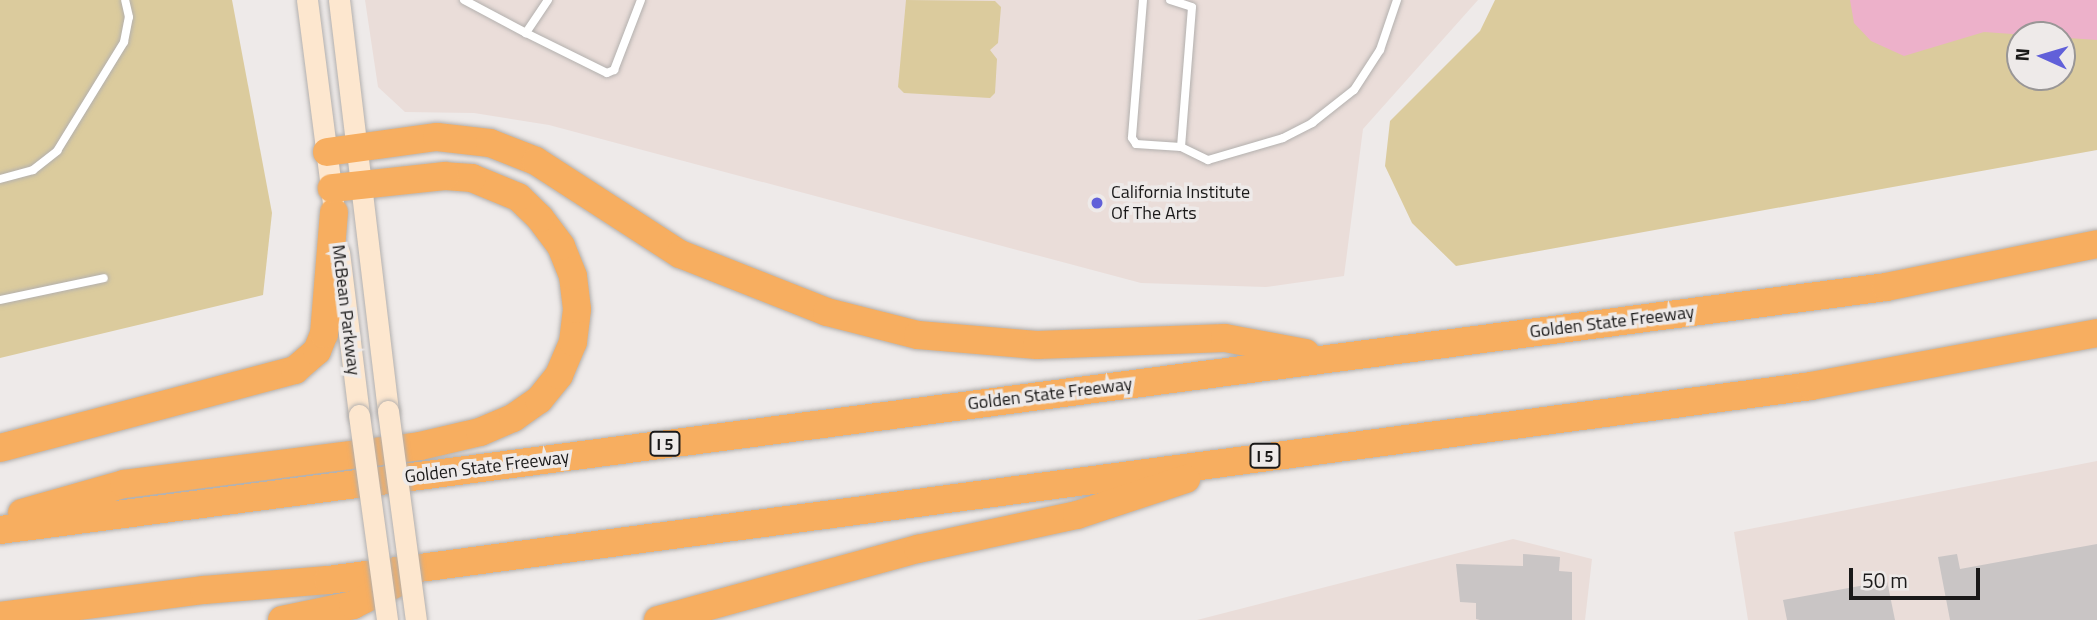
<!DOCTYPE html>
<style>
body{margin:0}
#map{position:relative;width:2097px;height:620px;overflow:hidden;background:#eeeae9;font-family:"Titillium Web",sans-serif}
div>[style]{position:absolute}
.built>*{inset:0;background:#eaddd9}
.green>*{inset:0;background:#dbcb9d}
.water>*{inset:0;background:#edb1ca}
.building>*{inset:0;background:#c9c5c5}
.roads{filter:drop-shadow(0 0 2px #b3b0ae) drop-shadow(0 0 2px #b3b0ae)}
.lane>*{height:8px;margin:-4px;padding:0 4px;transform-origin:4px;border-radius:4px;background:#fff}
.secondary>*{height:21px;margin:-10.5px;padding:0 10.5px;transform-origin:10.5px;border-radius:10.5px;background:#fde7cf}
.highway>*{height:28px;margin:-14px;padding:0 14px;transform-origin:14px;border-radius:14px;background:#f7ae60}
.bridges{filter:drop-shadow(0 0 2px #b3b0ae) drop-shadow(0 0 2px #b3b0ae)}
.secondary-bridge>*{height:21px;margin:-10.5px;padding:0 10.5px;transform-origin:10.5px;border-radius:10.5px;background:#fde7cf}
.dots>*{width:19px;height:19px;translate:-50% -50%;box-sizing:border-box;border:4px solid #eeeae9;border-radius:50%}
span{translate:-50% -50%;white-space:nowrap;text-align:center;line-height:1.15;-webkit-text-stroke:7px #eeeae9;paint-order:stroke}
.shield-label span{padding:2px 5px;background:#eeeae9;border:2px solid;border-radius:5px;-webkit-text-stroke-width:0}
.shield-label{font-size:16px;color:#1a1919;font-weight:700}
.poi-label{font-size:18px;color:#1a1919}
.left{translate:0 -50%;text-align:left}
.street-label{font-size:18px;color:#1a1919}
.north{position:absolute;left:2006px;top:21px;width:70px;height:70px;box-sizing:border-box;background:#eeeae9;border:2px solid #999696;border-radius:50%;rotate:274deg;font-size:19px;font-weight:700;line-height:28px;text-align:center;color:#1a1919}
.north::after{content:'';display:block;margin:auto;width:24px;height:32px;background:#6160d9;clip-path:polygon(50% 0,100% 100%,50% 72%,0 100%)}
.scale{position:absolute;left:1849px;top:568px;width:131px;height:32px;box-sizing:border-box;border:4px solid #1a1919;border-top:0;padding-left:9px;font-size:21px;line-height:24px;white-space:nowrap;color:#1a1919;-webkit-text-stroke:5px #eeeae9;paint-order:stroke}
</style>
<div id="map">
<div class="built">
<div style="clip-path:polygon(365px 0,1478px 0,1363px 129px,1344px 276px,1266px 287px,1141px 283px,549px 125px,474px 113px,405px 112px,378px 87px)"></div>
<div style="clip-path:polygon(2097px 461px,2097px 620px,1748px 620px,1734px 532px)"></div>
<div style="clip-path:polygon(1513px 539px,1592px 559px,1585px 620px,1197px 620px)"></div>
</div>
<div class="green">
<div style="clip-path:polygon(0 0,232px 0,272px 213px,263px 295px,0 358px)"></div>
<div style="clip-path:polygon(906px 0,995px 1px,1001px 7px,998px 43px,990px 50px,997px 59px,995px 93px,990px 98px,904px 93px,898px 87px)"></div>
<div style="clip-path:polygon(evenodd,1495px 0,2097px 0,2097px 150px,1456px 266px,1412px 223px,1385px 166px,1390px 121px,1480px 31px,1495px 0,2020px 35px,2062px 35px,2062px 77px,2020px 77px,2020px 35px)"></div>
</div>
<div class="water">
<div style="clip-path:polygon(1850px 0,2097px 0,2097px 40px,1984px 32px,1904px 56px,1871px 41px,1854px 23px)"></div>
</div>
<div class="building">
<div style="clip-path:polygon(2097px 544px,2097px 620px,1950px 620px,1938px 557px,1957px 554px,1960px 569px)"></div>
<div style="clip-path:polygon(1523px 554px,1560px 557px,1559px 571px,1572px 572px,1572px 620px,1480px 620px,1476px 619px,1476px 603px,1460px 602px,1456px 564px,1523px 566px)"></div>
<div style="clip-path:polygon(1887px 581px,1895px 620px,1787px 620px,1783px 600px)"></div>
</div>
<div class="roads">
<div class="lane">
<div style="left:464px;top:0;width:70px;rotate:28deg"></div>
<div style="left:548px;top:0;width:40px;rotate:124deg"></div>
<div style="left:526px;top:33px;width:90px;rotate:26.3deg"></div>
<div style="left:607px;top:73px;width:8px;rotate:-23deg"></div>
<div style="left:614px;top:70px;width:75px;rotate:-68.9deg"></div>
<div style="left:1143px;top:0;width:138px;rotate:94.6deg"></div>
<div style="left:1132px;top:138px;width:7px;rotate:56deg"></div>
<div style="left:1136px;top:144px;width:45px;rotate:3.8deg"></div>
<div style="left:1181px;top:147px;width:140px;rotate:-85.5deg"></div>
<div style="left:1192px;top:7px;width:23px;rotate:-162deg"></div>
<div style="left:1181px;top:147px;width:30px;rotate:26deg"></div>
<div style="left:1208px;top:160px;width:78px;rotate:-16.3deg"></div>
<div style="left:1283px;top:138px;width:33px;rotate:-27deg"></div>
<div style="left:1312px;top:123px;width:53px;rotate:-38.2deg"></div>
<div style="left:1354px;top:90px;width:48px;rotate:-57deg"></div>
<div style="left:1380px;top:50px;width:53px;rotate:-71.2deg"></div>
<div style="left:0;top:179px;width:34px;rotate:-15deg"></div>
<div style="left:33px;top:170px;width:31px;rotate:-38deg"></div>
<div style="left:57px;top:151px;width:128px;rotate:-58.4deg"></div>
<div style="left:124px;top:42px;width:25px;rotate:-79deg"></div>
<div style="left:129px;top:17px;width:17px;rotate:-103deg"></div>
<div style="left:0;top:300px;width:106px;rotate:-11.9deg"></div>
</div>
<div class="secondary">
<div style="left:307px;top:0;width:205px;rotate:82.7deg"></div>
<div style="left:339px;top:0;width:414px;rotate:83.2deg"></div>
<div style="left:339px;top:252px;width:164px;rotate:83deg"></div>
</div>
<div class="highway">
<div style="left:327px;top:152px;width:111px;rotate:-7.8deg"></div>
<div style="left:437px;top:137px;width:53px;rotate:6.5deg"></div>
<div style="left:490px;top:143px;width:49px;rotate:21.4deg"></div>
<div style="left:536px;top:161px;width:171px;rotate:32.9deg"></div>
<div style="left:680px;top:254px;width:158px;rotate:21.5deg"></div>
<div style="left:827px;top:312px;width:94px;rotate:14.2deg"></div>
<div style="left:918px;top:335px;width:119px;rotate:4.8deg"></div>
<div style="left:1037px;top:345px;width:188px;rotate:-2.1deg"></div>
<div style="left:1225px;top:338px;width:82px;rotate:10.5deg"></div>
<div style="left:0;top:448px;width:305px;rotate:-14.8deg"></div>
<div style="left:295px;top:370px;width:29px;rotate:-41deg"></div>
<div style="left:317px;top:351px;width:18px;rotate:-68deg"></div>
<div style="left:324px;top:334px;width:122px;rotate:-85.3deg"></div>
<div style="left:22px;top:513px;width:106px;rotate:-15.9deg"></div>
<div style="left:124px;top:484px;width:298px;rotate:-7.3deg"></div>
<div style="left:420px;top:446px;width:62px;rotate:-13.1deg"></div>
<div style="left:480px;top:432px;width:36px;rotate:-23deg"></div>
<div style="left:513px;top:418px;width:32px;rotate:-35deg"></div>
<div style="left:539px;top:400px;width:32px;rotate:-51deg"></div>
<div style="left:559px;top:375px;width:36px;rotate:-67deg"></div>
<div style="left:573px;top:342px;width:33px;rotate:-83deg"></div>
<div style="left:577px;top:309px;width:33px;rotate:-97deg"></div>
<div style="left:573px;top:276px;width:32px;rotate:-112deg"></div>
<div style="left:561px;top:246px;width:35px;rotate:-127deg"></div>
<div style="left:540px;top:218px;width:30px;rotate:-136deg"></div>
<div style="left:518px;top:197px;width:50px;rotate:-157.6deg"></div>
<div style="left:472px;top:178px;width:27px;rotate:-176deg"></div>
<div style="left:445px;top:176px;width:114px;rotate:173.9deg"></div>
<div style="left:0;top:530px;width:1902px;rotate:-7.34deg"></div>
<div style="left:1886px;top:287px;width:215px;rotate:-11.5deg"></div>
<div style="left:0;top:616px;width:206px;rotate:-7.3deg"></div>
<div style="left:204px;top:590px;width:124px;rotate:-4.6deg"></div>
<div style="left:328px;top:580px;width:1496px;rotate:-7.45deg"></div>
<div style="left:1811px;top:386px;width:291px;rotate:-10.5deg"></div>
<div style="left:282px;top:620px;width:73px;rotate:-11.9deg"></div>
<div style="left:353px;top:605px;width:58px;rotate:-26.6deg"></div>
<div style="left:658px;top:620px;width:270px;rotate:-15.3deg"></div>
<div style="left:918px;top:549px;width:163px;rotate:-12.1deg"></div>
<div style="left:1077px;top:515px;width:115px;rotate:-18.3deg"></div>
</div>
</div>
<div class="bridges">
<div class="secondary-bridge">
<div style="left:388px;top:411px;width:211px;rotate:82.4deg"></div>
<div style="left:359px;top:415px;width:207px;rotate:82.2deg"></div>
</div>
</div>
<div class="dots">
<div style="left:1097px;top:203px;background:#6160d9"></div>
</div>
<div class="shield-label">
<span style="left:665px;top:444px">I 5</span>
<span style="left:1265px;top:456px">I 5</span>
</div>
<div class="poi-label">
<span class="left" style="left:1111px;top:203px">California Institute<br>Of The Arts</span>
</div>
<div class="street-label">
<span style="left:346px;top:310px;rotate:83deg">McBean Parkway</span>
<span style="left:1612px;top:322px;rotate:-7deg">Golden State Freeway</span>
<span style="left:1050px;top:394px;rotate:-7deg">Golden State Freeway</span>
<span style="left:487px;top:467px;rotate:-7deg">Golden State Freeway</span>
</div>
<div class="north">N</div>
<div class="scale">50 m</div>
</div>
